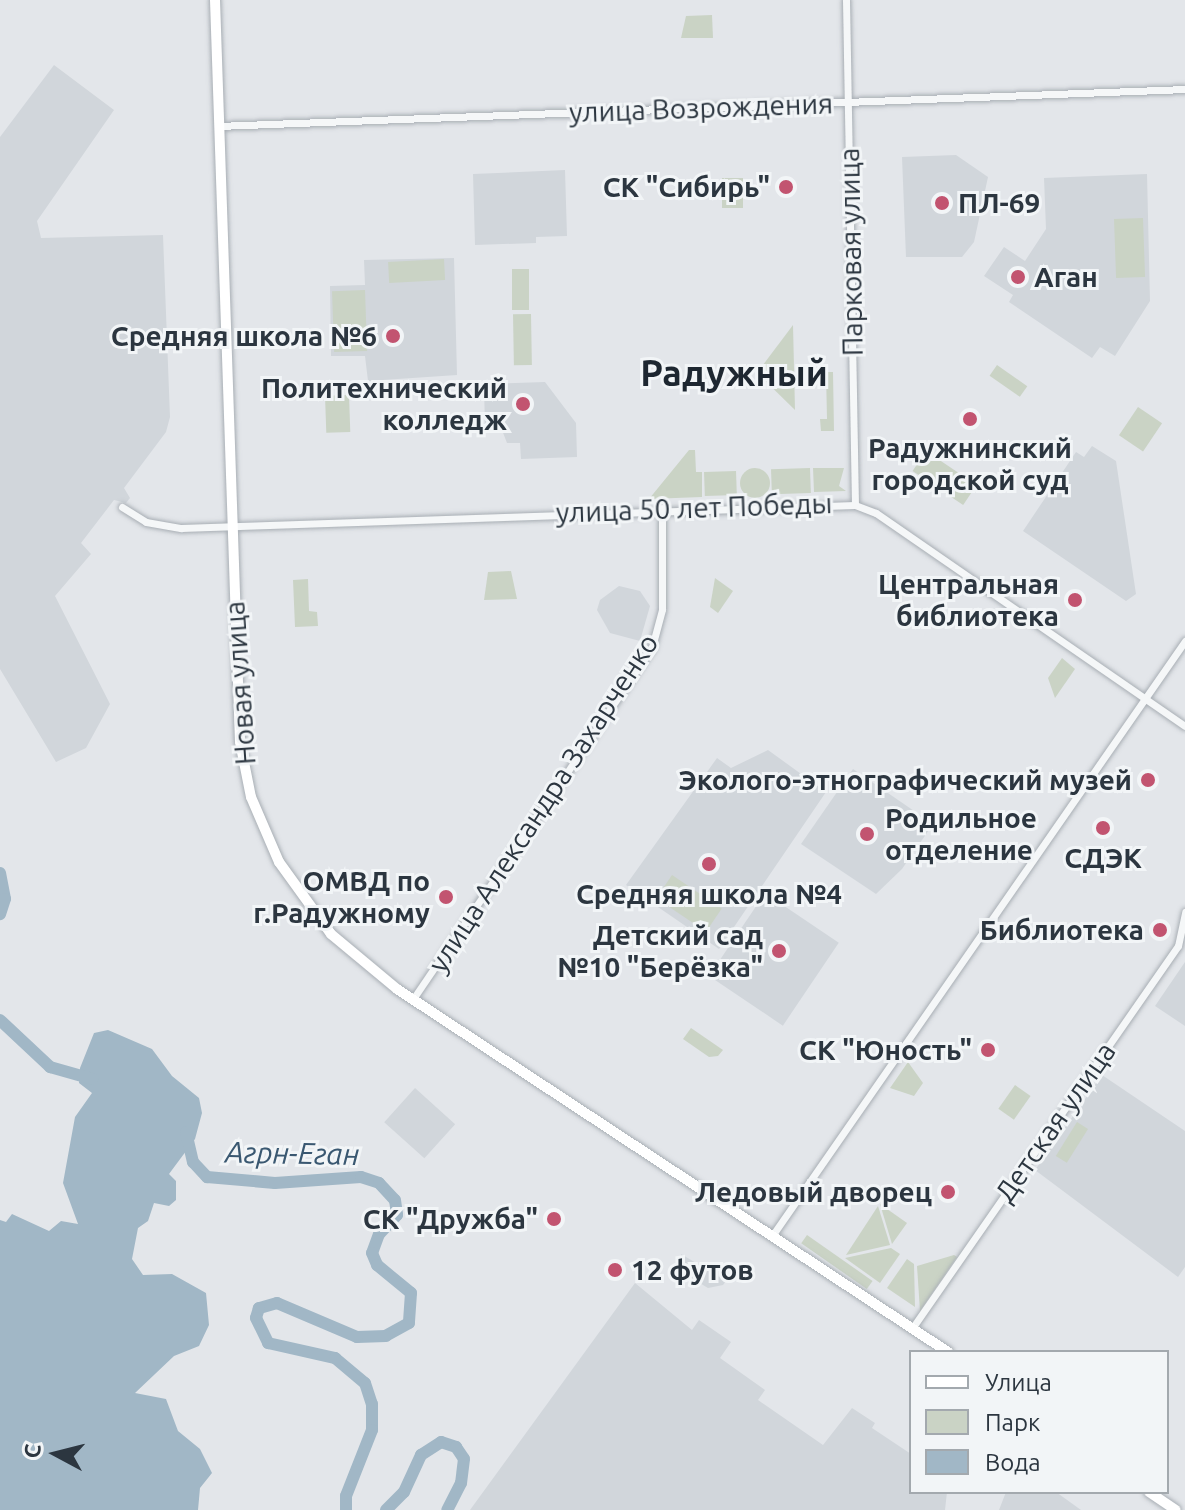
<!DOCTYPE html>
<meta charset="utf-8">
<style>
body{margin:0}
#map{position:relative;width:1185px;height:1510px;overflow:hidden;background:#e3e6ea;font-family:Ubuntu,sans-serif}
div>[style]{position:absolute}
.built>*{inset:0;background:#d1d6db;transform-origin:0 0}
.green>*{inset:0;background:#cad3c5;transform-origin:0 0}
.round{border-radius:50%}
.water>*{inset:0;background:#a1b7c6}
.river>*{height:12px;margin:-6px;padding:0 6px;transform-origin:6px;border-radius:6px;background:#a1b7c6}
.roads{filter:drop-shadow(0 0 2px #a8aeb4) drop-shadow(0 0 2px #a8aeb4)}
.street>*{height:7px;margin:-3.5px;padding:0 3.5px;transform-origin:3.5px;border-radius:3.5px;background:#f5f7f8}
.secondary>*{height:10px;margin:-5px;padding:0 5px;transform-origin:5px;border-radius:5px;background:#fff}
.dots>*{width:22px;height:22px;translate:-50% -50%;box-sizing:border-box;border:4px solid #f2f5f7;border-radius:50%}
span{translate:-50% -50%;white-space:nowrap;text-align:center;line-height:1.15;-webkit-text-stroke:6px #f2f5f7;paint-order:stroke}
.street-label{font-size:28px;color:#2c3640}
.poi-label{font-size:28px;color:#2c3640;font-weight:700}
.right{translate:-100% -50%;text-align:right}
.left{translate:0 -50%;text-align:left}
.water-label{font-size:30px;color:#3a5871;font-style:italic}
.district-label{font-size:36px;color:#1e2731;font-weight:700}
.legend{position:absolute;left:909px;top:1350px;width:260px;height:144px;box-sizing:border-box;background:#f2f5f7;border:2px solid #a3a9ae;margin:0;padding:10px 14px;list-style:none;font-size:24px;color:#2c3640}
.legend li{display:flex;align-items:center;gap:16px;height:40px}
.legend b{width:40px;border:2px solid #a3a9ae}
.north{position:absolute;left:16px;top:1414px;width:80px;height:80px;-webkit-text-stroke:6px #f2f5f7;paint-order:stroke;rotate:277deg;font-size:22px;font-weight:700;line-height:32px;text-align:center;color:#2c3640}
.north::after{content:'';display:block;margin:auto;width:28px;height:36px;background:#2c3640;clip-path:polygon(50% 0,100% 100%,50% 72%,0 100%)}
</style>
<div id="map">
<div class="built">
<div style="clip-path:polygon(54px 65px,114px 110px,37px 221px,41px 238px,163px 235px,170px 417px,166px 432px,124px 488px,130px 498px,126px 503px,114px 500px,81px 543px,91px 554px,55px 596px,110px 704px,86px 748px,56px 762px,0 669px,0 137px)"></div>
<div style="clip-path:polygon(956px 155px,988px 177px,974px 242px,962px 257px,906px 257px,902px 157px)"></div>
<div style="clip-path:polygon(565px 170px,567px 236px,536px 237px,536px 243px,475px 245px,473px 174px)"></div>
<div style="clip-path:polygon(1147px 174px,1150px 301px,1115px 356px,1100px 347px,1092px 358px,1009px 302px,1013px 295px,984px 276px,1004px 247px,1025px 261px,1046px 229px,1044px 178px)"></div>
<div style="clip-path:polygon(454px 258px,457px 375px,368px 381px,365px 356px,331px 356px,330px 286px,365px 285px,364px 260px)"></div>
<div style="clip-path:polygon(545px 382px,576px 423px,577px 457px,521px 459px,520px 443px,507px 443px,502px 430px,485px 430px,484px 384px)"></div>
<div style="clip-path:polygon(1092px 446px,1116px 461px,1136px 594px,1126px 601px,1023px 531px,1076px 452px,1084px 457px)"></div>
<div style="clip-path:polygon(619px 586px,640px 591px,650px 606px,640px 641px,610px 633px,597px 610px,600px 600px)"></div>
<div style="clip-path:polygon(768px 750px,826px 792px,719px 949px,626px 885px,717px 758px,731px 768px)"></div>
<div style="clip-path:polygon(853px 769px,933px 824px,902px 869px,876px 894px,801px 844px)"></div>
<div style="left:765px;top:893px;width:89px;height:100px;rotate:34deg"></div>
<div style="clip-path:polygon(1185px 962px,1185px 1026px,1155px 1006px)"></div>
<div style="clip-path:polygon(1102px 1075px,1185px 1131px,1185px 1267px,1178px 1277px,1035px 1170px)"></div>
<div style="left:415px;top:1088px;width:54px;height:46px;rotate:42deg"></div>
<div style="clip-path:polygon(681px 1254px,726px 1281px,723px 1285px,708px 1288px,683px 1273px)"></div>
<div style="clip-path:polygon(635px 1283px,692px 1330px,699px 1320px,731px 1342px,720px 1358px,765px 1390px,758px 1400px,823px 1445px,852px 1408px,875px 1423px,872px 1428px,911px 1454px,911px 1492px,947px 1492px,945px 1510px,470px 1510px)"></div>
<div style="clip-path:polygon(1006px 1492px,1056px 1492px,1081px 1510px,999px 1510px)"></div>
</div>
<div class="green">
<div style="clip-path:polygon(712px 15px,713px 38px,681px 38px,686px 16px)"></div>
<div style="left:722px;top:178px;width:21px;height:30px"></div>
<div style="left:1143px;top:218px;width:59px;height:29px;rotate:88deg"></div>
<div style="left:444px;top:259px;width:21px;height:56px;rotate:87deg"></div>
<div style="left:512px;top:269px;width:17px;height:41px"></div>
<div style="left:365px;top:290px;width:61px;height:33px;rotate:88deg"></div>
<div style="left:531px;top:314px;width:51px;height:18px;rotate:89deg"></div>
<div style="clip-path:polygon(793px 325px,795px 410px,757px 373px)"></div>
<div style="left:997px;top:365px;width:37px;height:13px;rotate:35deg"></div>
<div style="clip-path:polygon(826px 372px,833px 372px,834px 431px,821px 431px,820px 419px,827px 419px)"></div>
<div style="left:349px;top:395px;width:37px;height:24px;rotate:88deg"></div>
<div style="left:1138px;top:407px;width:29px;height:34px;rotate:34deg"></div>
<div style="clip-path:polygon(689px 450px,695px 450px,696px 472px,702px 472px,702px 497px,649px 499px)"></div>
<div style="left:926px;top:451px;width:61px;height:24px;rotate:34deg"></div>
<div style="left:810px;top:468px;width:25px;height:39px;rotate:88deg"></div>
<div style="clip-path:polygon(813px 468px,844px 468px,839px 486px,846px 491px,814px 492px)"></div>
<div class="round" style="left:740px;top:468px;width:30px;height:30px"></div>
<div style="left:736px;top:471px;width:24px;height:32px;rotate:88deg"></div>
<div style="clip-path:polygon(511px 571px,517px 599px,484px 600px,488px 572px)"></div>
<div style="clip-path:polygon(715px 578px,733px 591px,718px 613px,710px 607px)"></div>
<div style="clip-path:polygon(308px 579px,309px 611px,317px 612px,318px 626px,295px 627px,293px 580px)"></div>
<div style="clip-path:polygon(1062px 658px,1075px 669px,1055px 698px,1048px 678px)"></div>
<div style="left:672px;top:875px;width:60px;height:28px;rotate:34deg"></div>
<div style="clip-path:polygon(691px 1028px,723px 1050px,718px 1056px,709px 1057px,683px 1039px)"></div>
<div style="clip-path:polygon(908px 1062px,923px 1083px,914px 1096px,890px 1088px)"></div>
<div style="left:1015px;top:1085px;width:19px;height:29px;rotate:35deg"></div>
<div style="left:1077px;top:1122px;width:13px;height:40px;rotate:32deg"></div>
<div style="clip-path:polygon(880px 1204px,907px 1223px,892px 1244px)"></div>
<div style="clip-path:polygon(878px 1206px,890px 1245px,846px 1255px)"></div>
<div style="left:807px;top:1235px;width:80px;height:10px;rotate:35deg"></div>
<div style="clip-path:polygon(891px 1248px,900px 1254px,880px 1283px,845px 1258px)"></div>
<div style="clip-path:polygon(954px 1255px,957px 1257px,920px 1311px,917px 1266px)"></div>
<div style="clip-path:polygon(907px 1259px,914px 1264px,915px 1307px,887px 1288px)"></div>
</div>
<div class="water">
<div style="clip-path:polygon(108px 1030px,152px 1049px,172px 1076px,199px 1098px,202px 1113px,195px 1139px,169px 1174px,176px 1181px,176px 1200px,169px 1206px,154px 1203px,148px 1221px,138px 1228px,132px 1259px,143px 1275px,172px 1274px,206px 1293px,209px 1325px,199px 1346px,174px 1356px,135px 1393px,166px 1399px,178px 1431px,200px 1449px,212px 1473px,200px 1488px,198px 1510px,0 1510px,0 1220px,6px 1222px,12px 1214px,49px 1231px,61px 1221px,78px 1224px,63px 1183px,75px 1117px,92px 1093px,79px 1083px,80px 1068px,94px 1033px)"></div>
</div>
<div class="river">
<div style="left:0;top:873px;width:26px;rotate:79deg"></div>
<div style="left:5px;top:899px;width:16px;rotate:108deg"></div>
<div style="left:0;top:1020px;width:69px;rotate:43.2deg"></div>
<div style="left:50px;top:1067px;width:44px;rotate:15.9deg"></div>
<div style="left:186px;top:1132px;width:31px;rotate:77deg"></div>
<div style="left:193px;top:1162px;width:21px;rotate:47deg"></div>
<div style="left:207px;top:1177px;width:68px;rotate:5deg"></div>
<div style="left:275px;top:1183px;width:86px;rotate:-4deg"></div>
<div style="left:361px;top:1177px;width:19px;rotate:18deg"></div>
<div style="left:379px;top:1183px;width:23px;rotate:47deg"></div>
<div style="left:395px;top:1200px;width:15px;rotate:82deg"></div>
<div style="left:397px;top:1215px;width:26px;rotate:133deg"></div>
<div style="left:379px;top:1234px;width:20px;rotate:110deg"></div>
<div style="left:372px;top:1253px;width:13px;rotate:67deg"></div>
<div style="left:377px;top:1265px;width:44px;rotate:39.5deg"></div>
<div style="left:411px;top:1293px;width:30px;rotate:94deg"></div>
<div style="left:409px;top:1323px;width:26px;rotate:151deg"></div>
<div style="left:386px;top:1336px;width:29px;rotate:178deg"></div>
<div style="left:357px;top:1337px;width:87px;rotate:-157deg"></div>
<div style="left:277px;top:1303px;width:19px;rotate:164deg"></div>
<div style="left:259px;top:1308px;width:10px;rotate:107deg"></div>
<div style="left:256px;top:1318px;width:28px;rotate:64deg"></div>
<div style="left:268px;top:1343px;width:69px;rotate:12.6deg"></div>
<div style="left:335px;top:1358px;width:39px;rotate:40deg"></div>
<div style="left:365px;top:1383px;width:22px;rotate:72deg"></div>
<div style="left:372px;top:1404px;width:26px;rotate:90deg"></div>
<div style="left:372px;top:1430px;width:71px;rotate:111.5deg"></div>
<div style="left:346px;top:1496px;width:14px;rotate:90deg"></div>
<div style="left:386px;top:1510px;width:25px;rotate:-45deg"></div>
<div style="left:404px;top:1492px;width:41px;rotate:-65.3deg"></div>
<div style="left:421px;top:1455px;width:24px;rotate:-33deg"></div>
<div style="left:441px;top:1442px;width:16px;rotate:18deg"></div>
<div style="left:456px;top:1447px;width:14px;rotate:56deg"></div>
<div style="left:464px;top:1459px;width:24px;rotate:97deg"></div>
<div style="left:461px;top:1483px;width:30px;rotate:117deg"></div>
</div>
<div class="roads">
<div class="street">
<div style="left:846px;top:0;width:505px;rotate:88.98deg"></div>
<div style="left:218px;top:126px;width:968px;rotate:-2.19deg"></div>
<div style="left:122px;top:507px;width:28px;rotate:32deg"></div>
<div style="left:146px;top:522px;width:36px;rotate:10deg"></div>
<div style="left:181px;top:528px;width:674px;rotate:-1.95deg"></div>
<div style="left:855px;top:505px;width:22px;rotate:21deg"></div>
<div style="left:876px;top:513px;width:375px;rotate:34.6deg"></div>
<div style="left:413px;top:999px;width:425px;rotate:-55.8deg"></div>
<div style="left:652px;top:647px;width:39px;rotate:-75deg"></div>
<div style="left:662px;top:609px;width:101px;rotate:-90deg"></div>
<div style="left:774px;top:1233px;width:721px;rotate:-55.23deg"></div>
<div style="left:913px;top:1327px;width:464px;rotate:-55.2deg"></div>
<div style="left:1178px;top:946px;width:35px;rotate:-78deg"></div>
</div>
<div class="secondary">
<div style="left:215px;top:0;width:742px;rotate:88.07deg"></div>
<div style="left:240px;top:742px;width:56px;rotate:78.7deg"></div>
<div style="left:251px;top:797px;width:71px;rotate:66.7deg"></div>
<div style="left:279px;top:862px;width:89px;rotate:54.2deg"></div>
<div style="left:331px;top:934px;width:86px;rotate:39.8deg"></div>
<div style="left:397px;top:989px;width:660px;rotate:33.38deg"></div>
<div style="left:1149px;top:1492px;width:32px;rotate:34deg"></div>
</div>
</div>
<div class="dots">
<div style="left:786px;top:187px;background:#c25470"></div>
<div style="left:942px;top:203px;background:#c25470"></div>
<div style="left:1018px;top:277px;background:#c25470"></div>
<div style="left:393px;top:336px;background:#c25470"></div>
<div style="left:523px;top:404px;background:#c25470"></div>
<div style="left:970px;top:419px;background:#c25470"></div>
<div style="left:1075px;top:600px;background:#c25470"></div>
<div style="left:1148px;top:780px;background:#c25470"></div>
<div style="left:1103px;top:828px;background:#c25470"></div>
<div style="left:867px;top:834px;background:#c25470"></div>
<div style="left:709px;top:864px;background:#c25470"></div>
<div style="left:446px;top:897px;background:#c25470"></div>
<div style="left:1160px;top:930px;background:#c25470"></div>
<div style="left:779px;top:951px;background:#c25470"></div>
<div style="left:988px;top:1050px;background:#c25470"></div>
<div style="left:948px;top:1192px;background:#c25470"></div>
<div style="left:554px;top:1219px;background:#c25470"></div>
<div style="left:615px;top:1270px;background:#c25470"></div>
</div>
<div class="street-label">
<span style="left:701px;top:108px;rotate:-2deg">улица Возрождения</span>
<span style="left:851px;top:252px;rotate:-91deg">Парковая улица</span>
<span style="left:694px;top:508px;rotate:-2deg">улица 50 лет Победы</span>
<span style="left:240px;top:683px;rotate:-94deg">Новая улица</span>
<span style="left:543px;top:803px;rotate:-57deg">улица Александра Захарченко</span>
<span style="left:1055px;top:1122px;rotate:-55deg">Детская улица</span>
</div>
<div class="poi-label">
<span class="right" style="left:770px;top:187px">СК "Сибирь"</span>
<span class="left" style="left:958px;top:203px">ПЛ-69</span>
<span class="left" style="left:1034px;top:277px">Аган</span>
<span class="right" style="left:377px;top:336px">Средняя школа №6</span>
<span class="right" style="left:507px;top:404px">Политехнический<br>колледж</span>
<span style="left:970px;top:464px">Радужнинский<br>городской суд</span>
<span class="right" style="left:1059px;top:600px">Центральная<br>библиотека</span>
<span class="right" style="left:1132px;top:780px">Эколого-этнографический музей</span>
<span class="left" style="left:885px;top:834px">Родильное<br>отделение</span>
<span style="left:1103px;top:858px">СДЭК</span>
<span class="right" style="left:430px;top:897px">ОМВД по<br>г.Радужному</span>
<span style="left:709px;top:894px">Средняя школа №4</span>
<span class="right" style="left:1144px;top:930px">Библиотека</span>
<span class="right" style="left:763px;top:951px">Детский сад<br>№10 "Берёзка"</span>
<span class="right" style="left:972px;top:1050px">СК "Юность"</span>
<span class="right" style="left:932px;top:1192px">Ледовый дворец</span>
<span class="right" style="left:538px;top:1219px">СК "Дружба"</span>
<span class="left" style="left:631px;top:1270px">12 футов</span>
</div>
<div class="water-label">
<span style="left:292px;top:1153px;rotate:1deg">Агрн-Еган</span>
</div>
<div class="district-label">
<span style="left:734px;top:373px">Радужный</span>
</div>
<ul class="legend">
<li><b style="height:10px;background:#fff"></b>Улица</li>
<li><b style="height:22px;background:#cad3c5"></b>Парк</li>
<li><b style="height:22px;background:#a1b7c6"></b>Вода</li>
</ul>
<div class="north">С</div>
</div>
